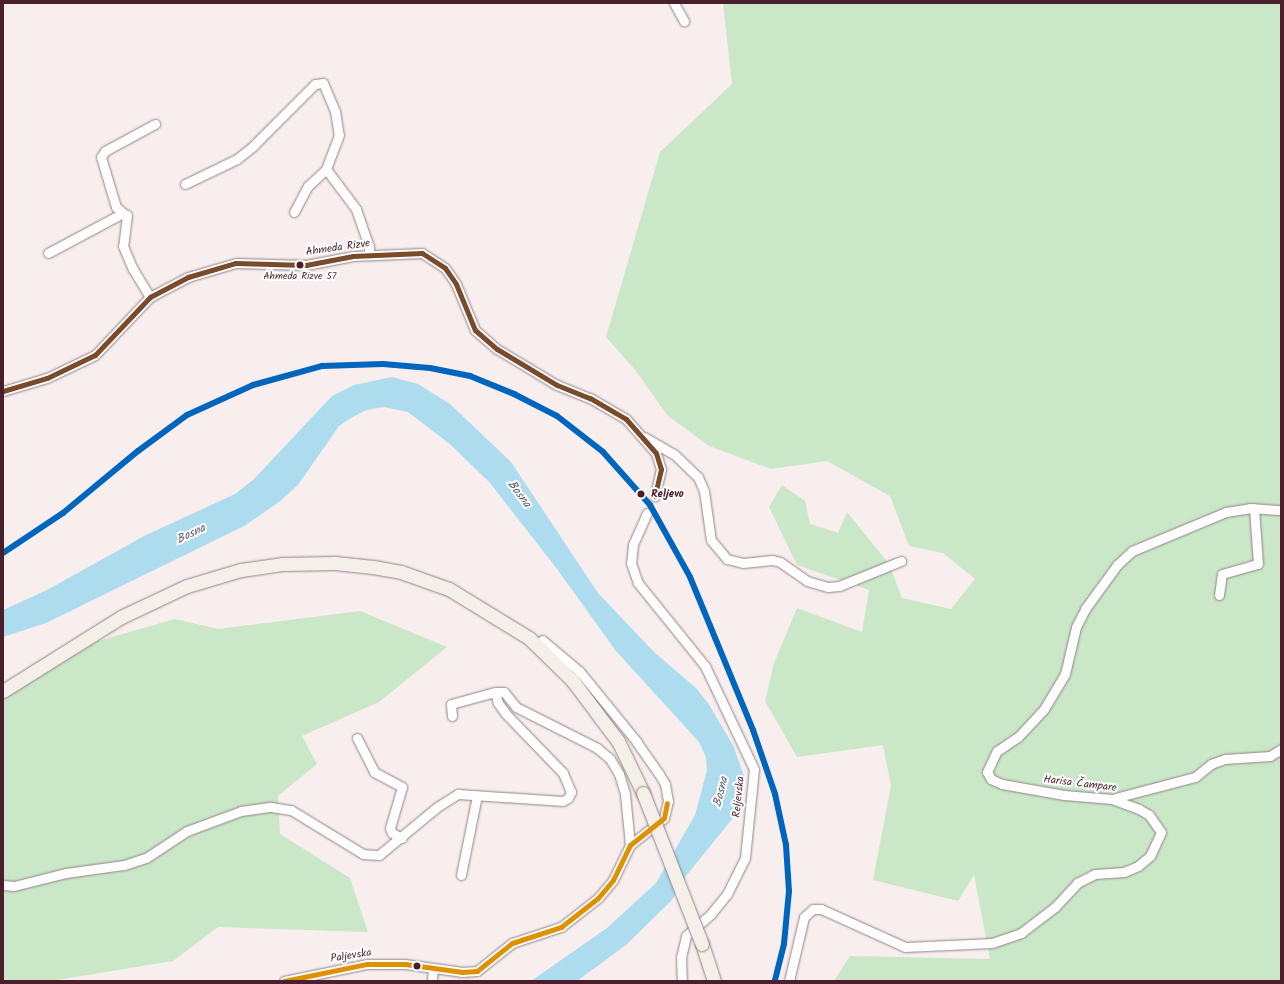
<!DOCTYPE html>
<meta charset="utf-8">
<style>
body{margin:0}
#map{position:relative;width:1284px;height:984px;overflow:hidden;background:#f8eeee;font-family:Kalam,sans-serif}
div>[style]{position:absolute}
.green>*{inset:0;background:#cae7c8}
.water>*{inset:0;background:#addcef}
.roads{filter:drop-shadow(0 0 1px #918486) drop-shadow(0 0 1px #918486)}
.minor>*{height:9px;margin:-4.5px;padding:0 4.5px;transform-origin:4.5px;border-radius:4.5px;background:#fefcfc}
.primary>*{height:13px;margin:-6.5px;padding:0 6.5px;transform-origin:6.5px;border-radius:6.5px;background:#f5efea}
.bridges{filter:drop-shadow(0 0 1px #918486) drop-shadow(0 0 1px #918486)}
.primary-bridge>*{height:13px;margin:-6.5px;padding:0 6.5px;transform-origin:6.5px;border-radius:6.5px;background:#f5efea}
.bus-1>*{height:5px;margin:-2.5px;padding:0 2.5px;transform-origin:2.5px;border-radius:2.5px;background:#7a4b2a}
.bus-2>*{height:5px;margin:-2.5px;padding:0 2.5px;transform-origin:2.5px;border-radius:2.5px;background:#dd9206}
.rail-1>*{height:6px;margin:-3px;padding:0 3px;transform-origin:3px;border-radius:3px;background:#0065bd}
.dots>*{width:11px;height:11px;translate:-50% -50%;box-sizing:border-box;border:2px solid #fff;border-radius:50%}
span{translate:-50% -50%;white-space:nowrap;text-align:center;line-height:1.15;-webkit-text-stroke:4px #fff;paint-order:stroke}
.bus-label{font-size:10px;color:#4a1f2b}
.street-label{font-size:11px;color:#4a1f2b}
.stop-label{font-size:11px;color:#4a1f2b;font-weight:700}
.left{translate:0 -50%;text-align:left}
.water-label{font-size:12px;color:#5e5566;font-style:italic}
.frame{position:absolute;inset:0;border:4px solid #4a1f2b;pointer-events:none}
</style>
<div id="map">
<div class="green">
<div style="clip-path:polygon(723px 3px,1281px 3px,1281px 981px,834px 981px,850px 956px,990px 959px,974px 875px,958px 901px,873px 880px,891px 786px,883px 745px,797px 757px,765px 701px,774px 663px,797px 608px,862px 632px,869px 590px,797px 565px,769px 507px,782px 485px,805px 501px,810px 524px,838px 533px,847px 512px,889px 564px,902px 598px,951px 609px,975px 579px,943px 553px,909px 546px,890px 496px,827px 461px,771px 469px,709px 446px,667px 415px,636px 371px,606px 337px,660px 152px,732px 84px)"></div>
<div style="clip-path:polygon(360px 611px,447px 647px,379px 702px,302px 736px,317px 764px,278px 796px,280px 834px,350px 878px,368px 932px,218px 927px,173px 961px,51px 981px,3px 981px,3px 686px,84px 645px,175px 619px,218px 629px)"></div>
</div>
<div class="water">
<div style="clip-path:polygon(392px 377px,418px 384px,450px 404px,511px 462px,598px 593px,655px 653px,695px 687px,708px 703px,733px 745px,744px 776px,737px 813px,686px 876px,672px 900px,626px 945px,577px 981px,531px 981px,607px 928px,656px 883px,695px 815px,707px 770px,706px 757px,699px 742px,616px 651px,557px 569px,490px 483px,451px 445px,408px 412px,384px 407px,366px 410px,351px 418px,339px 426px,298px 485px,279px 502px,244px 526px,46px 623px,3px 637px,3px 610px,47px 590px,144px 536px,235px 494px,254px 479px,332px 396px,354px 385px)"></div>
</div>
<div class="roads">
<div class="minor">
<div style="left:674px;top:3px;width:21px;rotate:61deg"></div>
<div style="left:185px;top:184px;width:58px;rotate:-25.7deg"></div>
<div style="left:237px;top:159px;width:22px;rotate:-39deg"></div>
<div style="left:254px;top:145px;width:86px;rotate:-45deg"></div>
<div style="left:315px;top:84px;width:8px;rotate:-7deg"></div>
<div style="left:323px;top:83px;width:30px;rotate:67deg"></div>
<div style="left:335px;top:111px;width:24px;rotate:81deg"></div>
<div style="left:339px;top:135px;width:36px;rotate:111deg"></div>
<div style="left:326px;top:169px;width:50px;rotate:53.1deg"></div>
<div style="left:356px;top:209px;width:39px;rotate:71deg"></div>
<div style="left:369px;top:246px;width:9px;rotate:90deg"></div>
<div style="left:294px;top:212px;width:30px;rotate:-62deg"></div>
<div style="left:308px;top:186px;width:25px;rotate:-43deg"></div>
<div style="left:123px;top:213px;width:9px;rotate:-139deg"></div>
<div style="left:116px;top:207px;width:52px;rotate:-106.7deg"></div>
<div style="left:101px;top:157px;width:7px;rotate:-56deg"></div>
<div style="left:105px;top:151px;width:57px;rotate:-28.4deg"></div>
<div style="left:48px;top:253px;width:85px;rotate:-28.1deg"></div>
<div style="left:123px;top:213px;width:4px;rotate:27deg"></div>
<div style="left:127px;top:215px;width:31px;rotate:97deg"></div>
<div style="left:123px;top:246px;width:25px;rotate:67deg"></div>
<div style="left:133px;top:269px;width:33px;rotate:59deg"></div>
<div style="left:3px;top:391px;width:46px;rotate:-16.5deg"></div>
<div style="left:47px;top:378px;width:53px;rotate:-25.6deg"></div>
<div style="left:95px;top:355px;width:80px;rotate:-46.5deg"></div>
<div style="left:150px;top:297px;width:43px;rotate:-27.8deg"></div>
<div style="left:188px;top:277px;width:50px;rotate:-16.3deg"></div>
<div style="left:236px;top:263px;width:70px;rotate:1.6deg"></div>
<div style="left:306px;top:265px;width:48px;rotate:-10.8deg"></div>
<div style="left:353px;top:256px;width:69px;rotate:-2.5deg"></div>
<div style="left:422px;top:253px;width:27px;rotate:33deg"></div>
<div style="left:445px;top:268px;width:19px;rotate:55deg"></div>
<div style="left:456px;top:284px;width:50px;rotate:67.6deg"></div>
<div style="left:475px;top:330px;width:29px;rotate:41deg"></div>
<div style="left:497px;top:349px;width:70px;rotate:31deg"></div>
<div style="left:557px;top:385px;width:35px;rotate:22deg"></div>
<div style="left:590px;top:398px;width:42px;rotate:30.3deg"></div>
<div style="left:626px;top:419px;width:45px;rotate:48.6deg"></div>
<div style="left:656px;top:453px;width:17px;rotate:73deg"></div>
<div style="left:661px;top:469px;width:28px;rotate:103deg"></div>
<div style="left:644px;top:437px;width:34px;rotate:30deg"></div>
<div style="left:674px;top:454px;width:33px;rotate:44deg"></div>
<div style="left:698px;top:477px;width:15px;rotate:67deg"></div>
<div style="left:704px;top:491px;width:49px;rotate:81.9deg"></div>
<div style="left:711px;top:540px;width:25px;rotate:50deg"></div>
<div style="left:727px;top:559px;width:16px;rotate:14deg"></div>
<div style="left:743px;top:563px;width:29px;rotate:-6deg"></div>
<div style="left:772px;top:560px;width:8px;rotate:14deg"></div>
<div style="left:780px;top:562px;width:33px;rotate:35deg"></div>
<div style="left:807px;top:581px;width:22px;rotate:16deg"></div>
<div style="left:828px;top:587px;width:11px;rotate:-5deg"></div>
<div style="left:839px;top:586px;width:67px;rotate:-22deg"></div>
<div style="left:647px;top:513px;width:35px;rotate:114deg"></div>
<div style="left:633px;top:545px;width:18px;rotate:96deg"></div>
<div style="left:631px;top:563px;width:21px;rotate:71deg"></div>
<div style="left:638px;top:583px;width:107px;rotate:51.1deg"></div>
<div style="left:705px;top:666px;width:114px;rotate:64.6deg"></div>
<div style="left:754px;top:769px;width:89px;rotate:95.8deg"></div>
<div style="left:745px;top:858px;width:40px;rotate:116.6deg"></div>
<div style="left:727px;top:894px;width:26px;rotate:129deg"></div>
<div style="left:711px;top:914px;width:33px;rotate:139deg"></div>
<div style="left:686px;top:936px;width:22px;rotate:103deg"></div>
<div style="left:681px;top:957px;width:24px;rotate:88deg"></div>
<div style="left:1219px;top:595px;width:21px;rotate:-82deg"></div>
<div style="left:1222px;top:574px;width:37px;rotate:-16deg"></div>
<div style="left:1258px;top:564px;width:56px;rotate:-94.1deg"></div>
<div style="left:452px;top:716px;width:12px;rotate:-95deg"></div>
<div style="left:451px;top:704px;width:46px;rotate:-15.3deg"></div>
<div style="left:495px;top:692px;width:9px"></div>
<div style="left:504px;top:692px;width:19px;rotate:51deg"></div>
<div style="left:516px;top:707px;width:91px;rotate:26.8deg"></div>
<div style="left:597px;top:748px;width:17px;rotate:40deg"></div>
<div style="left:610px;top:759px;width:17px;rotate:59deg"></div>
<div style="left:619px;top:774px;width:21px;rotate:73deg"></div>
<div style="left:625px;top:794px;width:51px;rotate:84.4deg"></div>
<div style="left:357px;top:738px;width:38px;rotate:63deg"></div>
<div style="left:374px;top:772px;width:32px;rotate:28deg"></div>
<div style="left:402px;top:787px;width:43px;rotate:106.3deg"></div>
<div style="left:390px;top:828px;width:5px;rotate:68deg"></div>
<div style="left:392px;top:833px;width:11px;rotate:27deg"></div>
<div style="left:1115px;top:798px;width:83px;rotate:-14.7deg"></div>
<div style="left:1195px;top:777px;width:21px;rotate:-39deg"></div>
<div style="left:1211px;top:764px;width:15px;rotate:-20deg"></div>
<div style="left:1225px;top:759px;width:45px;rotate:-3.8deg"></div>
<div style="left:1270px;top:756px;width:13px;rotate:-32deg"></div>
<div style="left:461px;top:875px;width:81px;rotate:-78.6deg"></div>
<div style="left:3px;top:885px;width:11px;rotate:5deg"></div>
<div style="left:14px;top:886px;width:54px;rotate:-14deg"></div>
<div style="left:66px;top:873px;width:59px;rotate:-7.9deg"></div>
<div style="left:124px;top:865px;width:23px;rotate:-18deg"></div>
<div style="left:146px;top:858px;width:49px;rotate:-33.4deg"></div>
<div style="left:187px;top:831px;width:58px;rotate:-20.3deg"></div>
<div style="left:241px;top:811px;width:30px;rotate:-8deg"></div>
<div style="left:271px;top:807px;width:20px;rotate:9deg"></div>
<div style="left:291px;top:810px;width:84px;rotate:31.4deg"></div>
<div style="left:363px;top:854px;width:16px;rotate:4deg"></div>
<div style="left:379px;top:855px;width:75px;rotate:-39.6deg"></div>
<div style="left:437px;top:807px;width:25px;rotate:-32deg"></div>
<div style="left:458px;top:794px;width:105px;rotate:3.8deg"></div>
<div style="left:563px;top:801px;width:6px;rotate:-31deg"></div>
<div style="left:568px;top:798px;width:7px;rotate:-63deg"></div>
<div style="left:571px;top:792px;width:21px;rotate:-113deg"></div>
<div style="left:563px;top:773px;width:82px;rotate:-134deg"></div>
<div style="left:506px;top:714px;width:14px;rotate:-126deg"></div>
<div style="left:498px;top:703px;width:11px;rotate:-105deg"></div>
<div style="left:284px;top:981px;width:85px;rotate:-11.6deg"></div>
<div style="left:367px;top:964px;width:38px"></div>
<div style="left:405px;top:964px;width:58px;rotate:8deg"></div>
<div style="left:462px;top:972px;width:15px;rotate:-4deg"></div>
<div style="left:477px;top:971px;width:45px;rotate:-38.7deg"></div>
<div style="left:512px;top:943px;width:52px;rotate:-18.1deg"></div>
<div style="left:561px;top:927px;width:47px;rotate:-38.1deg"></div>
<div style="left:598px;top:898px;width:23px;rotate:-50deg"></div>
<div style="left:613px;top:880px;width:39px;rotate:-64deg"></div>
<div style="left:630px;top:845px;width:43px;rotate:-38.5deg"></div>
<div style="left:664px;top:818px;width:17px;rotate:-77deg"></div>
<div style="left:668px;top:801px;width:17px;rotate:-100deg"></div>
<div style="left:665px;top:784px;width:12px;rotate:-121deg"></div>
<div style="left:659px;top:774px;width:39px;rotate:-125deg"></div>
<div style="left:637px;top:742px;width:92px;rotate:-129.2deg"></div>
<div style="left:579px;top:671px;width:48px;rotate:-140deg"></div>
<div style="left:432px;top:981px;width:13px;rotate:-86deg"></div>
<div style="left:789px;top:981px;width:66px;rotate:-76.8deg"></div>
<div style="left:804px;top:917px;width:12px;rotate:-42deg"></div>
<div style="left:813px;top:909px;width:8px"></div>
<div style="left:821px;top:909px;width:92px;rotate:24.3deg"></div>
<div style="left:905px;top:947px;width:87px;rotate:-2.6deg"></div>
<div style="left:992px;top:943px;width:31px;rotate:-19deg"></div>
<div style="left:1021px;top:933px;width:43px;rotate:-37.4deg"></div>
<div style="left:1055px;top:907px;width:33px;rotate:-47deg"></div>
<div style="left:1077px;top:883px;width:20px;rotate:-27deg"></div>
<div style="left:1095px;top:874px;width:29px;rotate:-4deg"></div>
<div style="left:1124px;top:872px;width:15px;rotate:-23deg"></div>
<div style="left:1138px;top:866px;width:16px;rotate:-40deg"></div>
<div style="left:1150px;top:856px;width:26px;rotate:-65deg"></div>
<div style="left:1161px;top:832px;width:21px;rotate:-125deg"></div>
<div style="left:1149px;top:815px;width:12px;rotate:-149deg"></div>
<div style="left:1139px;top:809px;width:29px;rotate:-160deg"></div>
<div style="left:1112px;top:799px;width:48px;rotate:-175.2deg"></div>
<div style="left:1064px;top:795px;width:63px;rotate:-169.9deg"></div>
<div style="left:1002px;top:784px;width:12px;rotate:-156deg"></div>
<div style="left:991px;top:779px;width:8px;rotate:-120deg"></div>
<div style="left:987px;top:772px;width:23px;rotate:-65deg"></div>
<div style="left:997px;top:751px;width:25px;rotate:-34deg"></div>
<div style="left:1018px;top:737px;width:38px;rotate:-47deg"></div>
<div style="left:1044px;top:709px;width:41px;rotate:-59deg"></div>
<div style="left:1065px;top:674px;width:48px;rotate:-76.8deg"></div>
<div style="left:1076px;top:627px;width:20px;rotate:-63deg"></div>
<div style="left:1085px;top:609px;width:54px;rotate:-54deg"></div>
<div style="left:1117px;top:565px;width:21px;rotate:-43deg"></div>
<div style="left:1132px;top:551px;width:102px;rotate:-22.5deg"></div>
<div style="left:1226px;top:512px;width:24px;rotate:-9deg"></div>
<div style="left:1250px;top:508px;width:31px;rotate:4deg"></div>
</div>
<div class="primary">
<div style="left:3px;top:691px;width:139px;rotate:-32.1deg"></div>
<div style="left:121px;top:617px;width:73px;rotate:-25.2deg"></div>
<div style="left:187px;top:586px;width:56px;rotate:-16.5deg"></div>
<div style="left:241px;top:570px;width:41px;rotate:-8.3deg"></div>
<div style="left:282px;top:564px;width:53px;rotate:-1.1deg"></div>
<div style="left:335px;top:563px;width:38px;rotate:6deg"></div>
<div style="left:373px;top:567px;width:28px;rotate:10deg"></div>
<div style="left:401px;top:572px;width:51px;rotate:19.5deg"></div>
<div style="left:449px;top:589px;width:94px;rotate:31.5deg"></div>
<div style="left:529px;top:638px;width:60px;rotate:44.3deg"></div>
<div style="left:572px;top:680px;width:40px;rotate:53deg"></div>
<div style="left:596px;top:712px;width:36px;rotate:53deg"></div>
<div style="left:618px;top:741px;width:58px;rotate:64.3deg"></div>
<div style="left:702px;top:944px;width:39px;rotate:72deg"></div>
</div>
</div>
<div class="bridges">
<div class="primary-bridge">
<div style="left:643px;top:793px;width:162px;rotate:68.7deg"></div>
</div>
</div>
<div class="bus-1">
<div style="left:3px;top:391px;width:46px;rotate:-16.5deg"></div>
<div style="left:47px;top:378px;width:53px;rotate:-25.6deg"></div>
<div style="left:95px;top:355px;width:80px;rotate:-46.5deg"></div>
<div style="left:150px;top:297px;width:43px;rotate:-27.8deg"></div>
<div style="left:188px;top:277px;width:50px;rotate:-16.3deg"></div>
<div style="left:236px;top:263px;width:70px;rotate:1.6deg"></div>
<div style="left:306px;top:265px;width:48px;rotate:-10.8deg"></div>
<div style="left:353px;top:256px;width:69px;rotate:-2.5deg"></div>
<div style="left:422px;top:253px;width:27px;rotate:33deg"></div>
<div style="left:445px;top:268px;width:19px;rotate:55deg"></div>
<div style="left:456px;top:284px;width:50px;rotate:67.6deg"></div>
<div style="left:475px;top:330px;width:29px;rotate:41deg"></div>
<div style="left:497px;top:349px;width:70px;rotate:31deg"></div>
<div style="left:557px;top:385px;width:35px;rotate:22deg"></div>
<div style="left:590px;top:398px;width:42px;rotate:30.3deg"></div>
<div style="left:626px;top:419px;width:45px;rotate:48.6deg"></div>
<div style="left:656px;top:453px;width:17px;rotate:73deg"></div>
<div style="left:661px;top:469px;width:28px;rotate:103deg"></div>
</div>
<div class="bus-2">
<div style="left:284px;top:981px;width:85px;rotate:-11.6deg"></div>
<div style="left:367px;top:964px;width:38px"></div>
<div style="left:405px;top:964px;width:58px;rotate:8deg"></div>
<div style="left:462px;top:972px;width:15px;rotate:-4deg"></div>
<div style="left:477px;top:971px;width:45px;rotate:-38.7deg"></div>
<div style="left:512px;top:943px;width:52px;rotate:-18.1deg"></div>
<div style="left:561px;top:927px;width:47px;rotate:-38.1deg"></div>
<div style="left:598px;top:898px;width:23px;rotate:-50deg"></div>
<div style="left:613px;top:880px;width:39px;rotate:-64deg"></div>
<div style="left:630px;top:845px;width:43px;rotate:-38.5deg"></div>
<div style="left:664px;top:818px;width:15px;rotate:-79deg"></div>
</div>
<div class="rail-1">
<div style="left:3px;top:553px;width:72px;rotate:-33.7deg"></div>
<div style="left:63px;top:513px;width:97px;rotate:-39.6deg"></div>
<div style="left:138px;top:451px;width:61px;rotate:-36.3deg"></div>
<div style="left:187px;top:415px;width:72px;rotate:-24.4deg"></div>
<div style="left:253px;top:385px;width:72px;rotate:-15.4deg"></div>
<div style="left:322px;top:366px;width:61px;rotate:-1.9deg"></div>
<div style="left:383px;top:364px;width:47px;rotate:4.9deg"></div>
<div style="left:430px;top:368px;width:41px;rotate:11.3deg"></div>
<div style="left:470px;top:376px;width:48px;rotate:22.2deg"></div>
<div style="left:514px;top:394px;width:48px;rotate:27.1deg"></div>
<div style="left:557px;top:416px;width:58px;rotate:38deg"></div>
<div style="left:603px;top:452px;width:71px;rotate:48.4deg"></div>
<div style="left:650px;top:505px;width:82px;rotate:60.9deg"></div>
<div style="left:690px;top:577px;width:165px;rotate:67.6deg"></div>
<div style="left:753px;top:730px;width:68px;rotate:71deg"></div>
<div style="left:775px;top:794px;width:52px;rotate:77.8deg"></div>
<div style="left:786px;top:845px;width:46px;rotate:86.3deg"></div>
<div style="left:789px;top:891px;width:53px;rotate:95.4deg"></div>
<div style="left:784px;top:944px;width:38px;rotate:104deg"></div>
</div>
<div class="dots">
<div style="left:300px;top:265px;background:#4a1f2b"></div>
<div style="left:641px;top:494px;background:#4a1f2b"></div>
<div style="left:417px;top:966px;background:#4a1f2b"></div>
</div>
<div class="bus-label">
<span style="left:300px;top:277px">Ahmeda Rizve 57</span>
</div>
<div class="street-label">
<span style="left:338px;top:248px;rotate:-8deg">Ahmeda Rizve</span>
<span style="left:1080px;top:784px;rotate:7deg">Harisa Čampare</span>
<span style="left:739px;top:797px;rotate:-84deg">Reljevska</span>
<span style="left:351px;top:956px;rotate:-9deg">Paljevska</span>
</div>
<div class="stop-label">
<span class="left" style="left:651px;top:494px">Reljevo</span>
</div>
<div class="water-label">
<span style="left:519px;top:494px;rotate:53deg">Bosna</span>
<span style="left:191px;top:534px;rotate:-26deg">Bosna</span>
<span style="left:721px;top:792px;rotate:-76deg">Bosna</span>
</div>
<div class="frame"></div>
</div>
